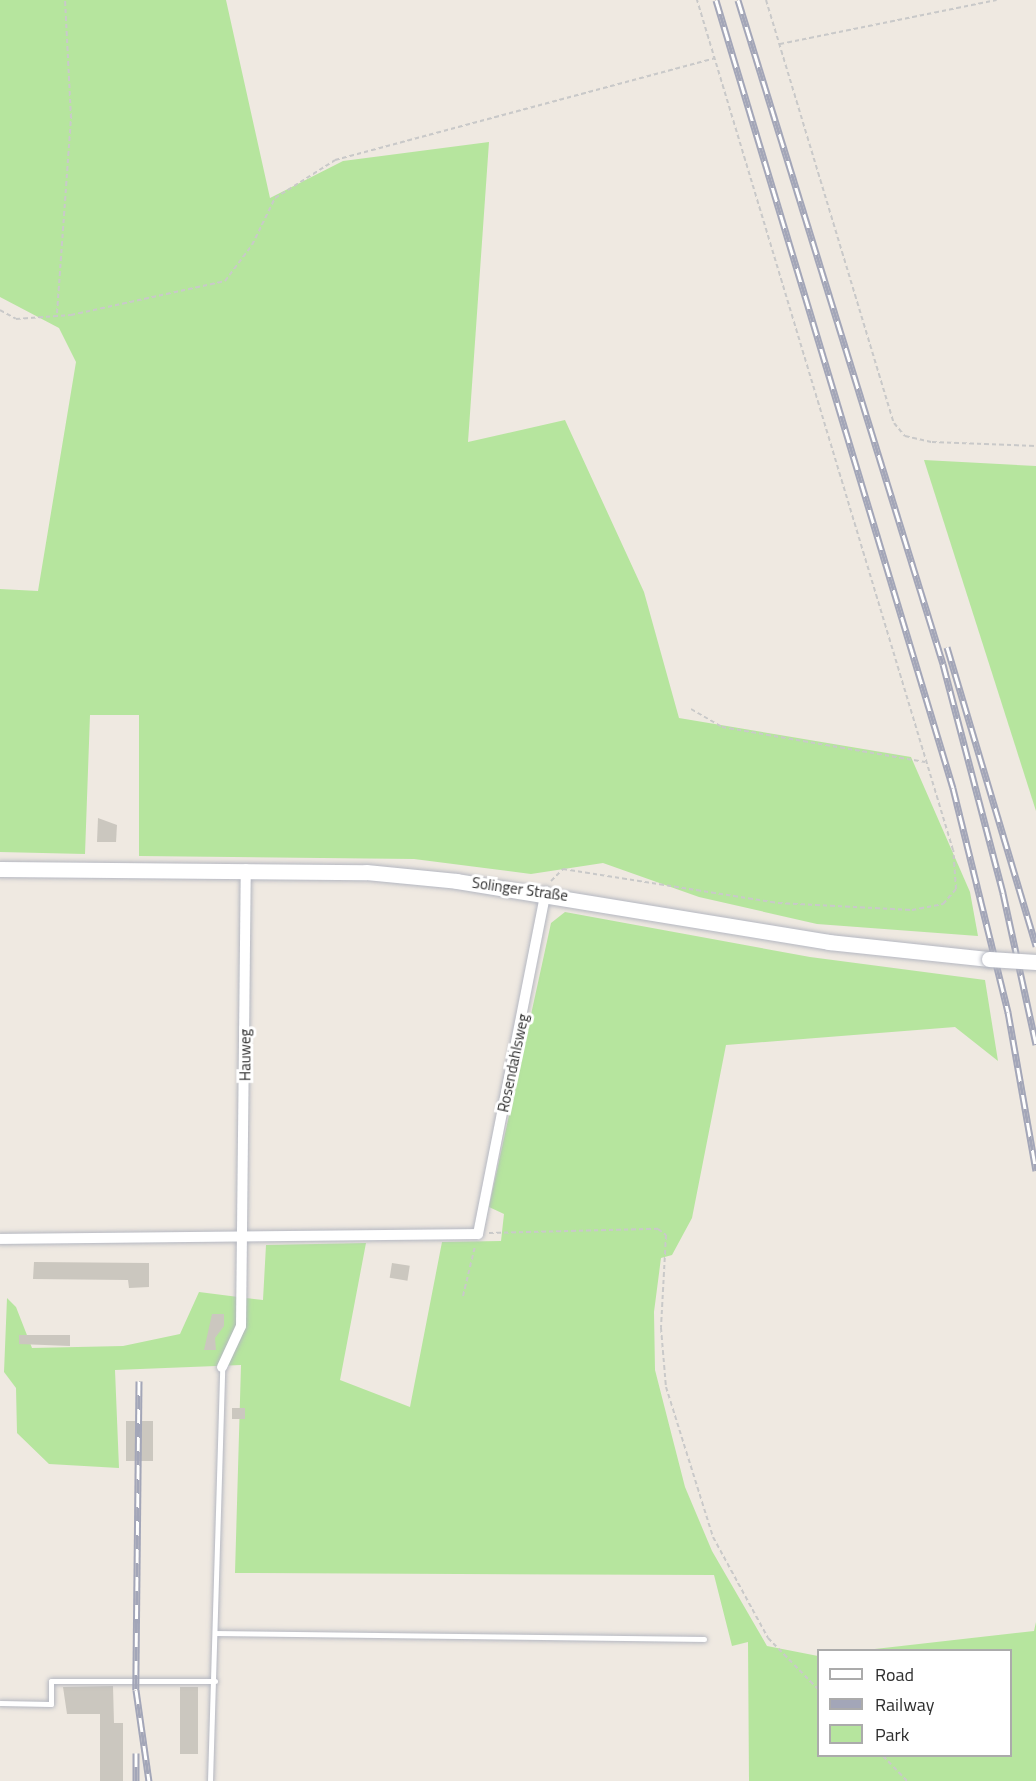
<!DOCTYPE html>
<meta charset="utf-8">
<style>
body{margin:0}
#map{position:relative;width:1036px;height:1781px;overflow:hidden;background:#efe9e1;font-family:"Titillium Web",sans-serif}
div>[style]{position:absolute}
.green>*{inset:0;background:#b6e59e}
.building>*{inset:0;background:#cbc7bf;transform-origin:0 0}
.path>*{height:2px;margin-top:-1px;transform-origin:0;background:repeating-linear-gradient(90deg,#c9c9c9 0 4.5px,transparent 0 7.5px)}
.roads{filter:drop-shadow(0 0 2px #b4b7c1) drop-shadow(0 0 2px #b4b7c1)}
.lane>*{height:5px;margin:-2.5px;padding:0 2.5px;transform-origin:2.5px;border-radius:2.5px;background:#fff}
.street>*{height:10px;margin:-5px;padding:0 5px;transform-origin:5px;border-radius:5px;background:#fff}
.secondary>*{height:15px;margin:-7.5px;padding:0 7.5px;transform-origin:7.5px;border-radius:7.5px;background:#fff}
.rail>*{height:7px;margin-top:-3.5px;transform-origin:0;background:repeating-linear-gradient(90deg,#fff 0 14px,#a3a6b8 0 28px);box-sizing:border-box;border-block:2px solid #a3a6b8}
.bridges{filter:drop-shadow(0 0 2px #b4b7c1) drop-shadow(0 0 2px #b4b7c1)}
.secondary-bridge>*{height:15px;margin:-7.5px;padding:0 7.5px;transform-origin:7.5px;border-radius:7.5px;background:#fff}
span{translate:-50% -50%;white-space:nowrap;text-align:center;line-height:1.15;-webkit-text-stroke:6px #fff;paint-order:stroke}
.street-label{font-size:15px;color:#2e2e2e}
.legend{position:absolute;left:817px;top:1649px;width:195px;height:108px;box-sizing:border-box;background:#fff;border:2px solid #ababab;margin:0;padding:8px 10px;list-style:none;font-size:18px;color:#2e2e2e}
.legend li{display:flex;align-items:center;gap:12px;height:30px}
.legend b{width:30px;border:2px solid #ababab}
</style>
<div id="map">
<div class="green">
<div style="clip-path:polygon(0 0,226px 0,270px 198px,343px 161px,489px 142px,468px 442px,565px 420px,644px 592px,679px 718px,911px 757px,970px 892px,978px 936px,817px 924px,699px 897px,603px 863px,531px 874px,414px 859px,139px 856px,139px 715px,90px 715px,85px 854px,0 852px,0 589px,38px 591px,76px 362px,59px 328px,0 297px)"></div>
<div style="clip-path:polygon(924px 460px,1036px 466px,1036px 811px)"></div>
<div style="clip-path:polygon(565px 912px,810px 957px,985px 980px,998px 1061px,955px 1027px,726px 1045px,692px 1218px,672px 1255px,661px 1258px,654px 1312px,655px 1370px,685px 1487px,712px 1551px,767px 1646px,818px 1656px,818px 1756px,1010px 1756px,1010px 1650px,866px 1650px,1034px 1631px,1036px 1622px,1036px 1781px,749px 1781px,748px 1642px,732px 1646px,714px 1575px,235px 1573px,241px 1365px,115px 1370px,119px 1468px,49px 1464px,17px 1433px,16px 1388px,4px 1372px,7px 1298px,16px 1307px,32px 1348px,123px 1346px,180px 1334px,199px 1292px,263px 1300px,266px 1245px,366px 1243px,340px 1380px,410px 1407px,442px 1242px,501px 1241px,504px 1214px,489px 1207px,551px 923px)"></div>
</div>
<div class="building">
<div style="clip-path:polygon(98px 818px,117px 825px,116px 842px,97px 842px)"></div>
<div style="clip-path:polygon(34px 1262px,149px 1263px,149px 1287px,129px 1288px,128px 1280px,33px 1279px)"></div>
<div style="left:392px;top:1263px;width:18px;height:15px;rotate:9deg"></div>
<div style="clip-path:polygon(212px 1314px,224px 1314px,224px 1326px,215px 1338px,216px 1350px,204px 1350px)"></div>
<div style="clip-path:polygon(19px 1335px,70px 1335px,70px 1346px,19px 1344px)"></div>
<div style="left:232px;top:1408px;width:13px;height:11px"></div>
<div style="left:126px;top:1421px;width:27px;height:40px"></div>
<div style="clip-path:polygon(113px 1686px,114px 1723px,123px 1723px,123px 1781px,100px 1781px,100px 1714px,67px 1714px,63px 1687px)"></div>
<div style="left:180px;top:1687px;width:18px;height:67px"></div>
</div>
<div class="path">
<div style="left:766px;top:0;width:442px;rotate:73.2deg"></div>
<div style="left:894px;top:423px;width:17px;rotate:50deg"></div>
<div style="left:905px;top:436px;width:28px;rotate:13deg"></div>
<div style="left:932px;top:442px;width:104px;rotate:2.2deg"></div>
<div style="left:780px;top:44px;width:221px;rotate:-11.5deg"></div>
<div style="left:0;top:310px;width:18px;rotate:29deg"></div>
<div style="left:16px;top:319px;width:55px;rotate:-4.2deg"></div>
<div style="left:71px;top:315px;width:158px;rotate:-12.4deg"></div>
<div style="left:225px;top:281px;width:45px;rotate:-53.1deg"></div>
<div style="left:252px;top:245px;width:52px;rotate:-63.9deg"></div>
<div style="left:275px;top:198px;width:71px;rotate:-32.3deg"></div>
<div style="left:335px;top:160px;width:393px;rotate:-15deg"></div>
<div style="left:57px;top:313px;width:196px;rotate:-85.9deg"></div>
<div style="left:71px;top:118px;width:118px;rotate:-92.9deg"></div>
<div style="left:691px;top:709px;width:36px;rotate:30deg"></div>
<div style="left:722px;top:727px;width:206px;rotate:9.8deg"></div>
<div style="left:551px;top:881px;width:17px;rotate:-45deg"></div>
<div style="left:563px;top:869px;width:218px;rotate:9deg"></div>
<div style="left:778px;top:903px;width:134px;rotate:3deg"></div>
<div style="left:912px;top:910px;width:32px;rotate:-11deg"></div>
<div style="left:943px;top:904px;width:20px;rotate:-49deg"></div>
<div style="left:956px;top:889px;width:39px;rotate:-94deg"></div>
<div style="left:953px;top:850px;width:888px;rotate:-106.76deg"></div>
<div style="left:489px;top:1233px;width:169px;rotate:-1.4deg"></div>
<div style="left:658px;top:1229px;width:10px;rotate:37deg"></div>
<div style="left:666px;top:1235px;width:93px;rotate:93.1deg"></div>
<div style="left:661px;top:1328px;width:59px;rotate:85.2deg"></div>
<div style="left:666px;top:1387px;width:157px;rotate:72.6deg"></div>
<div style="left:713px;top:1537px;width:115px;rotate:61.4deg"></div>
<div style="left:768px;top:1638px;width:71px;rotate:45.6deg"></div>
<div style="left:463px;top:1296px;width:51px;rotate:-76.5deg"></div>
<div style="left:883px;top:1756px;width:35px;rotate:46deg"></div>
</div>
<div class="roads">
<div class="lane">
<div style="left:216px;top:1633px;width:488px;rotate:0.7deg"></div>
<div style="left:0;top:1703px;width:51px;rotate:1.1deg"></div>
<div style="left:51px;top:1704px;width:23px;rotate:-90deg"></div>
<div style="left:51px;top:1681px;width:164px"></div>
<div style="left:210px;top:1781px;width:414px;rotate:-88.3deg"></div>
</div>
<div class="street">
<div style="left:0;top:1239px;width:478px;rotate:-0.6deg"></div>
<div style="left:478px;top:1234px;width:349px;rotate:-78.8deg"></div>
<div style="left:222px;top:1367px;width:45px;rotate:-65.1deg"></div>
<div style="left:241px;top:1326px;width:457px;rotate:-89.4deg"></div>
</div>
<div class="secondary">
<div style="left:0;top:869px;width:366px;rotate:0.5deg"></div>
<div style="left:366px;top:872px;width:91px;rotate:5.6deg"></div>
<div style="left:457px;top:881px;width:377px;rotate:9.3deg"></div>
<div style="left:829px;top:942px;width:161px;rotate:6.1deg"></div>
</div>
</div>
<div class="rail">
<div style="left:716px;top:0;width:823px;rotate:73.26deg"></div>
<div style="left:953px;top:788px;width:231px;rotate:76.2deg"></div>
<div style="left:1008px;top:1012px;width:161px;rotate:80deg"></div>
<div style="left:738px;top:0;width:695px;rotate:72.84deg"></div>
<div style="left:943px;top:664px;width:237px;rotate:75.3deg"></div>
<div style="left:1003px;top:893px;width:155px;rotate:77.7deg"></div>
<div style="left:947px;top:647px;width:312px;rotate:73.4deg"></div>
<div style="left:139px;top:1381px;width:309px;rotate:90.6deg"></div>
<div style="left:136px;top:1690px;width:92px;rotate:81.9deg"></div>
<div style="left:136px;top:1753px;width:28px;rotate:90deg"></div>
</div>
<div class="bridges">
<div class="secondary-bridge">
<div style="left:989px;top:959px;width:47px;rotate:3.7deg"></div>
</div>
</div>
<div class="street-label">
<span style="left:520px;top:889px;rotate:8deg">Solinger Straße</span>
<span style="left:245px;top:1055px;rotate:-90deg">Hauweg</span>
<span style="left:513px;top:1063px;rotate:-78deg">Rosendahlsweg</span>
</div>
<ul class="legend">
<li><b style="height:8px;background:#fff"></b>Road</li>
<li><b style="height:8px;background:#a3a6b8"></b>Railway</li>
<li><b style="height:16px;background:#b6e59e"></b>Park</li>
</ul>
</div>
